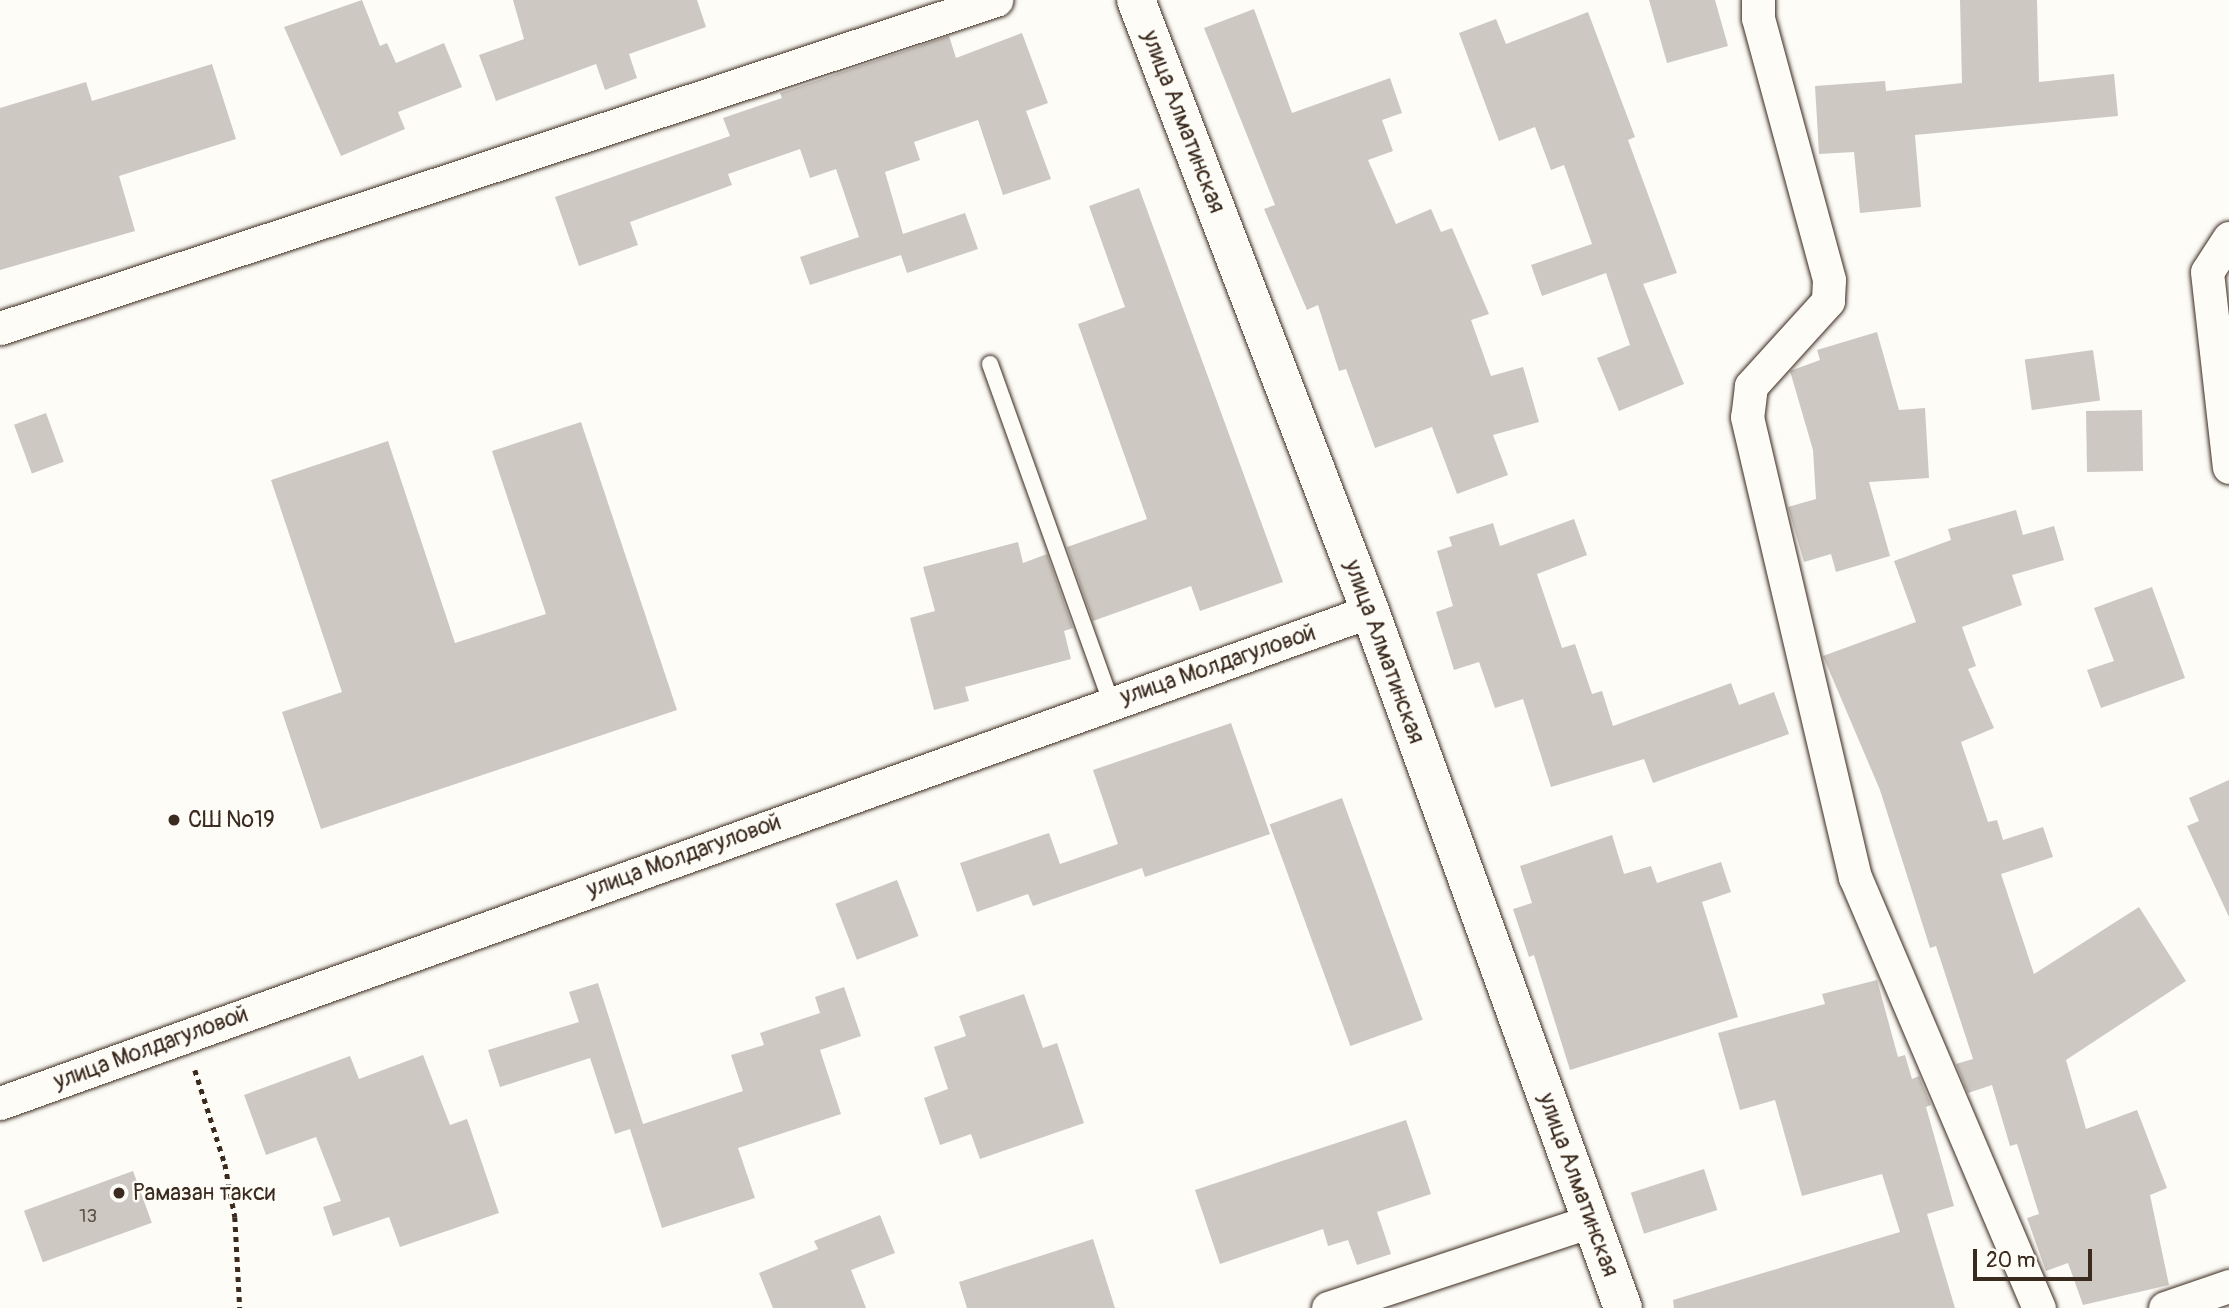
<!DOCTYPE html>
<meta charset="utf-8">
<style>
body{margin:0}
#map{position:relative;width:2229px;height:1308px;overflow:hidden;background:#fdfcf7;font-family:Pangolin,sans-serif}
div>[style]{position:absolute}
.building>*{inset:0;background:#cdc8c2;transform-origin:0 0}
.path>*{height:4.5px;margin-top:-2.25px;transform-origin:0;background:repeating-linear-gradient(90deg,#3b2a1e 0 5px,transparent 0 10px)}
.roads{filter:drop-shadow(0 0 2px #3b2a1e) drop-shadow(0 0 2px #3b2a1e)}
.lane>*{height:16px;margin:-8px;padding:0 8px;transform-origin:8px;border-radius:8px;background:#fdfcf7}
.street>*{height:33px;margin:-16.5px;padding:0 16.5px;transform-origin:16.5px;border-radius:16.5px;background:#fdfcf7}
.secondary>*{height:38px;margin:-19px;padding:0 19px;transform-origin:19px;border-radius:19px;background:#fdfcf7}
.dots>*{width:19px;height:19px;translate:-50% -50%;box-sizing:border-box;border:4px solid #fdfcf7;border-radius:50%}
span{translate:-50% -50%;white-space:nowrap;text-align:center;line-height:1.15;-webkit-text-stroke:5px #fdfcf7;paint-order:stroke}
.number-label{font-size:19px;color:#605247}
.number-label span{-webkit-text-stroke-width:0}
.street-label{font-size:23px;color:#3b2a1e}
.poi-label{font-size:23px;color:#3b2a1e}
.left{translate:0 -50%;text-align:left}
.scale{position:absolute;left:1973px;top:1249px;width:119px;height:32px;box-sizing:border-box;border:4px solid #3b2a1e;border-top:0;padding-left:9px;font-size:21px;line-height:24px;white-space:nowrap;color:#3b2a1e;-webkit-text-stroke:5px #fdfcf7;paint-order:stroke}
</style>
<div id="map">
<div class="building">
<div style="clip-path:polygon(362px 0,380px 46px,387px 43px,396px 63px,444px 43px,462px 87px,398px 112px,405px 129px,341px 156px,284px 27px)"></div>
<div style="clip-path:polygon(513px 0,697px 0,706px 27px,629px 54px,637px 78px,605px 90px,596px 64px,496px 101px,479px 55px,524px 39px)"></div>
<div style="clip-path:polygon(1649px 0,1715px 0,1728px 46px,1667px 63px)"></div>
<div style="clip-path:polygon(1960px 0,2037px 0,2039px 82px,2114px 74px,2118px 116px,1915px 135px,1921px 207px,1860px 213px,1854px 152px,1819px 154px,1815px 86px,1885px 81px,1886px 91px,1962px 83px)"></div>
<div style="clip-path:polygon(1254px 9px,1292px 113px,1390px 78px,1402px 113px,1382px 120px,1393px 151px,1368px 160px,1396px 224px,1431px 209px,1441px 232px,1452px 228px,1489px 314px,1471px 320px,1491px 376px,1523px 367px,1539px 422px,1493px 435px,1508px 475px,1457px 494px,1432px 427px,1375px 448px,1346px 369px,1339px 371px,1318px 305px,1307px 310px,1264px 209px,1275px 205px,1204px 28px)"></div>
<div style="clip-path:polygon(1588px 12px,1635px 137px,1628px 140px,1677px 273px,1643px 284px,1684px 384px,1619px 411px,1597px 358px,1630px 345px,1606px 273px,1542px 296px,1531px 265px,1592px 244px,1564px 165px,1551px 170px,1535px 127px,1499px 141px,1459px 33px,1496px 19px,1506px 44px)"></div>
<div style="clip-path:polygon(1022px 33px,1048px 103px,1026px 111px,1051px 179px,1003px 195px,978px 120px,914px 142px,920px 160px,885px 172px,903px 234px,965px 213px,978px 249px,907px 273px,901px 255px,810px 285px,800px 257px,859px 237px,836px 169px,810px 178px,800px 149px,728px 174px,732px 185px,630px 222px,638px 245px,579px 266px,555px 197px,730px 136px,723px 118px,782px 98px,780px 93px,949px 36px,956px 58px)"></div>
<div style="clip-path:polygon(212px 64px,236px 139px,119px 176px,135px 231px,0 270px,0 108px,86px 82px,92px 101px)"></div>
<div style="clip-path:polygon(1139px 188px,1283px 582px,1200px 611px,1191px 586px,1093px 621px,1067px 547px,1147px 519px,1078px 324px,1125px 307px,1089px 206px)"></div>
<div style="clip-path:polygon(1877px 332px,1899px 410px,1925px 408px,1929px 478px,1869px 482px,1890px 556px,1836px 572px,1831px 554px,1804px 562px,1788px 507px,1816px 499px,1813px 450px,1790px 371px,1820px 360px,1817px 350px)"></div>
<div style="left:2093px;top:350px;width:51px;height:69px;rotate:82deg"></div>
<div style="left:2142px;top:410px;width:61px;height:56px;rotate:89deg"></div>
<div style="left:46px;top:413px;width:52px;height:34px;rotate:70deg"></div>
<div style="clip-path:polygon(581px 422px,677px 710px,321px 829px,282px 712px,342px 692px,271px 480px,388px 441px,455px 643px,546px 614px,492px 451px)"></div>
<div style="clip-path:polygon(2016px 510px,2023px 535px,2054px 526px,2064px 560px,2012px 575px,2022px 605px,1962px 627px,1976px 666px,1968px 669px,1994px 728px,1961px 742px,1988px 822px,1997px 820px,2003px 840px,2043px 827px,2053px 857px,2001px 874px,2034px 974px,2139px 907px,2186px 981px,2066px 1060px,2086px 1129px,2137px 1110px,2167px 1188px,2150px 1195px,2169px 1285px,2083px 1305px,2068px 1263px,2046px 1271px,2027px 1218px,2039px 1214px,2017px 1144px,2010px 1146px,1992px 1085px,1968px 1093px,1956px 1064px,1973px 1059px,1936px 946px,1930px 948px,1880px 790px,1823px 656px,1916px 622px,1894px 561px,1951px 540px,1948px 529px)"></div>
<div style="clip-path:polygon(1574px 519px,1587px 555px,1537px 574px,1562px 648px,1575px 644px,1592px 694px,1602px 691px,1613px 726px,1731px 683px,1739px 705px,1774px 692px,1789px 734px,1653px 783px,1644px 759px,1551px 787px,1523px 699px,1495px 708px,1479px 662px,1454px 670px,1436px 612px,1453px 606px,1437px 551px,1452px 546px,1449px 537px,1493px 523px,1500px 546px)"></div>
<div style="clip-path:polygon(1018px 542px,1023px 563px,1047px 554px,1073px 628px,1064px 631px,1071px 659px,965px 687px,969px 701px,934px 710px,910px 618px,935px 611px,923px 567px)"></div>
<div style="clip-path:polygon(2152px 587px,2185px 678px,2101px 708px,2087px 670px,2114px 661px,2094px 608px)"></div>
<div style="clip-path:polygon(1231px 723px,1270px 834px,1145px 877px,1142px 868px,1033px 906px,1028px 894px,977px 912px,960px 863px,1049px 833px,1060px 864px,1118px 844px,1093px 770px)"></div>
<div style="clip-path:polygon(2229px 780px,2229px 917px,2187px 826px,2199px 821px,2189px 798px)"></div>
<div style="left:1342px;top:798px;width:236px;height:77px;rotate:70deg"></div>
<div style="clip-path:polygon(1612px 835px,1624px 874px,1651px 866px,1657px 883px,1721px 862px,1731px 892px,1702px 902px,1738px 1017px,1570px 1070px,1534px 955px,1529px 957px,1513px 909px,1532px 903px,1520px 866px)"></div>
<div style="left:897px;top:880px;width:60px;height:66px;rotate:69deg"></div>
<div style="clip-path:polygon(1877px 980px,1898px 1057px,1905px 1055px,1912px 1079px,1919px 1076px,1931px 1105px,1926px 1107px,1954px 1206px,1927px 1214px,1955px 1308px,1674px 1308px,1673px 1300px,1900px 1232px,1882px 1174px,1802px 1196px,1775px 1100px,1740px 1110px,1718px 1033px,1825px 1004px,1822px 994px)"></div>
<div style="clip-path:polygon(598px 983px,643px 1124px,743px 1091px,731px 1055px,764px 1045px,760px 1033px,820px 1013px,815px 997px,844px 987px,861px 1036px,820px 1050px,841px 1114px,738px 1148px,755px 1198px,662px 1228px,630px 1129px,615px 1134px,590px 1058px,500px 1087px,488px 1050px,579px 1022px,569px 992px)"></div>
<div style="clip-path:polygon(1024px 994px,1043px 1048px,1057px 1043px,1084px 1123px,980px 1159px,971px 1134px,940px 1145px,924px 1098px,948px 1089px,934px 1047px,966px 1036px,959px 1016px)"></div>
<div style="clip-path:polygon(423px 1055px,450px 1125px,467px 1119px,499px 1213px,400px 1247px,389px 1217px,333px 1236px,323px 1207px,341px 1201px,316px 1137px,266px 1155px,244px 1095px,350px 1056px,359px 1079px)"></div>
<div style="clip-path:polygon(1406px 1120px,1431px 1194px,1377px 1212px,1391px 1254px,1357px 1265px,1348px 1240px,1328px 1246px,1323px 1229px,1220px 1264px,1195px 1190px)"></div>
<div style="left:1704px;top:1169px;width:43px;height:77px;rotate:72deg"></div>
<div style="left:133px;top:1171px;width:55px;height:116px;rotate:70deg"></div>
<div style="clip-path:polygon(880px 1215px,895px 1253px,851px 1270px,866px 1308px,773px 1308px,759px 1273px,818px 1249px,814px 1241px)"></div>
<div style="clip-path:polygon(1093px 1239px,1115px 1308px,967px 1308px,959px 1282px)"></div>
</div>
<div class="path">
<div style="left:195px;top:1070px;width:99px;rotate:72.3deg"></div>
<div style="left:225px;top:1164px;width:54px;rotate:79.3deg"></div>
<div style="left:235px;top:1217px;width:91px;rotate:86.9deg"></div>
</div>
<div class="roads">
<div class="lane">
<div style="left:990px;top:364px;width:359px;rotate:70.3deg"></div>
</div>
<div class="street">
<div style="left:1758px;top:0;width:18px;rotate:90deg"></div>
<div style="left:1758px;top:18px;width:271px;rotate:74.8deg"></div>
<div style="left:1829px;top:280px;width:21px;rotate:93deg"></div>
<div style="left:1828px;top:301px;width:115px;rotate:132.2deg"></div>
<div style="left:1751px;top:386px;width:31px;rotate:97deg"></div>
<div style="left:1747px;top:417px;width:473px;rotate:76.8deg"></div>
<div style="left:1855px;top:877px;width:469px;rotate:66.9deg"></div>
<div style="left:2229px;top:238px;width:40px;rotate:122.9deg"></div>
<div style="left:2207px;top:272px;width:196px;rotate:83.6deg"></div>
<div style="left:0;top:328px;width:1049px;rotate:-18.23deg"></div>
<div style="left:0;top:1103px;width:1456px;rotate:-19.75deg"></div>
<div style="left:1328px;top:1308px;width:277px;rotate:-18.3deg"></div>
<div style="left:2165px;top:1308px;width:68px;rotate:-19deg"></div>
</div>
<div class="secondary">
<div style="left:1136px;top:0;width:654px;rotate:69.04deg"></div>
<div style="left:1370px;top:611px;width:741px;rotate:70.05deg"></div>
</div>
</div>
<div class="dots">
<div style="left:174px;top:820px;background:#3b2a1e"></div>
<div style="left:119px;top:1193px;background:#3b2a1e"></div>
</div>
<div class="number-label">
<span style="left:88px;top:1217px">13</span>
</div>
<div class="street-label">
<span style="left:1183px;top:122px;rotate:69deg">улица Алматинская</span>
<span style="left:1384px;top:652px;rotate:70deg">улица Алматинская</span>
<span style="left:1218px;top:665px;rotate:-19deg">улица Молдагуловой</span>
<span style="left:684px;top:856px;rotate:-20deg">улица Молдагуловой</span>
<span style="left:151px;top:1048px;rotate:-20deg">улица Молдагуловой</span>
<span style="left:1578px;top:1185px;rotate:70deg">улица Алматинская</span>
</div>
<div class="poi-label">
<span class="left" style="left:188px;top:820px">СШ №19</span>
<span class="left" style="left:133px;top:1193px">Рамазан такси</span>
</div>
<div class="scale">20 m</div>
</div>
